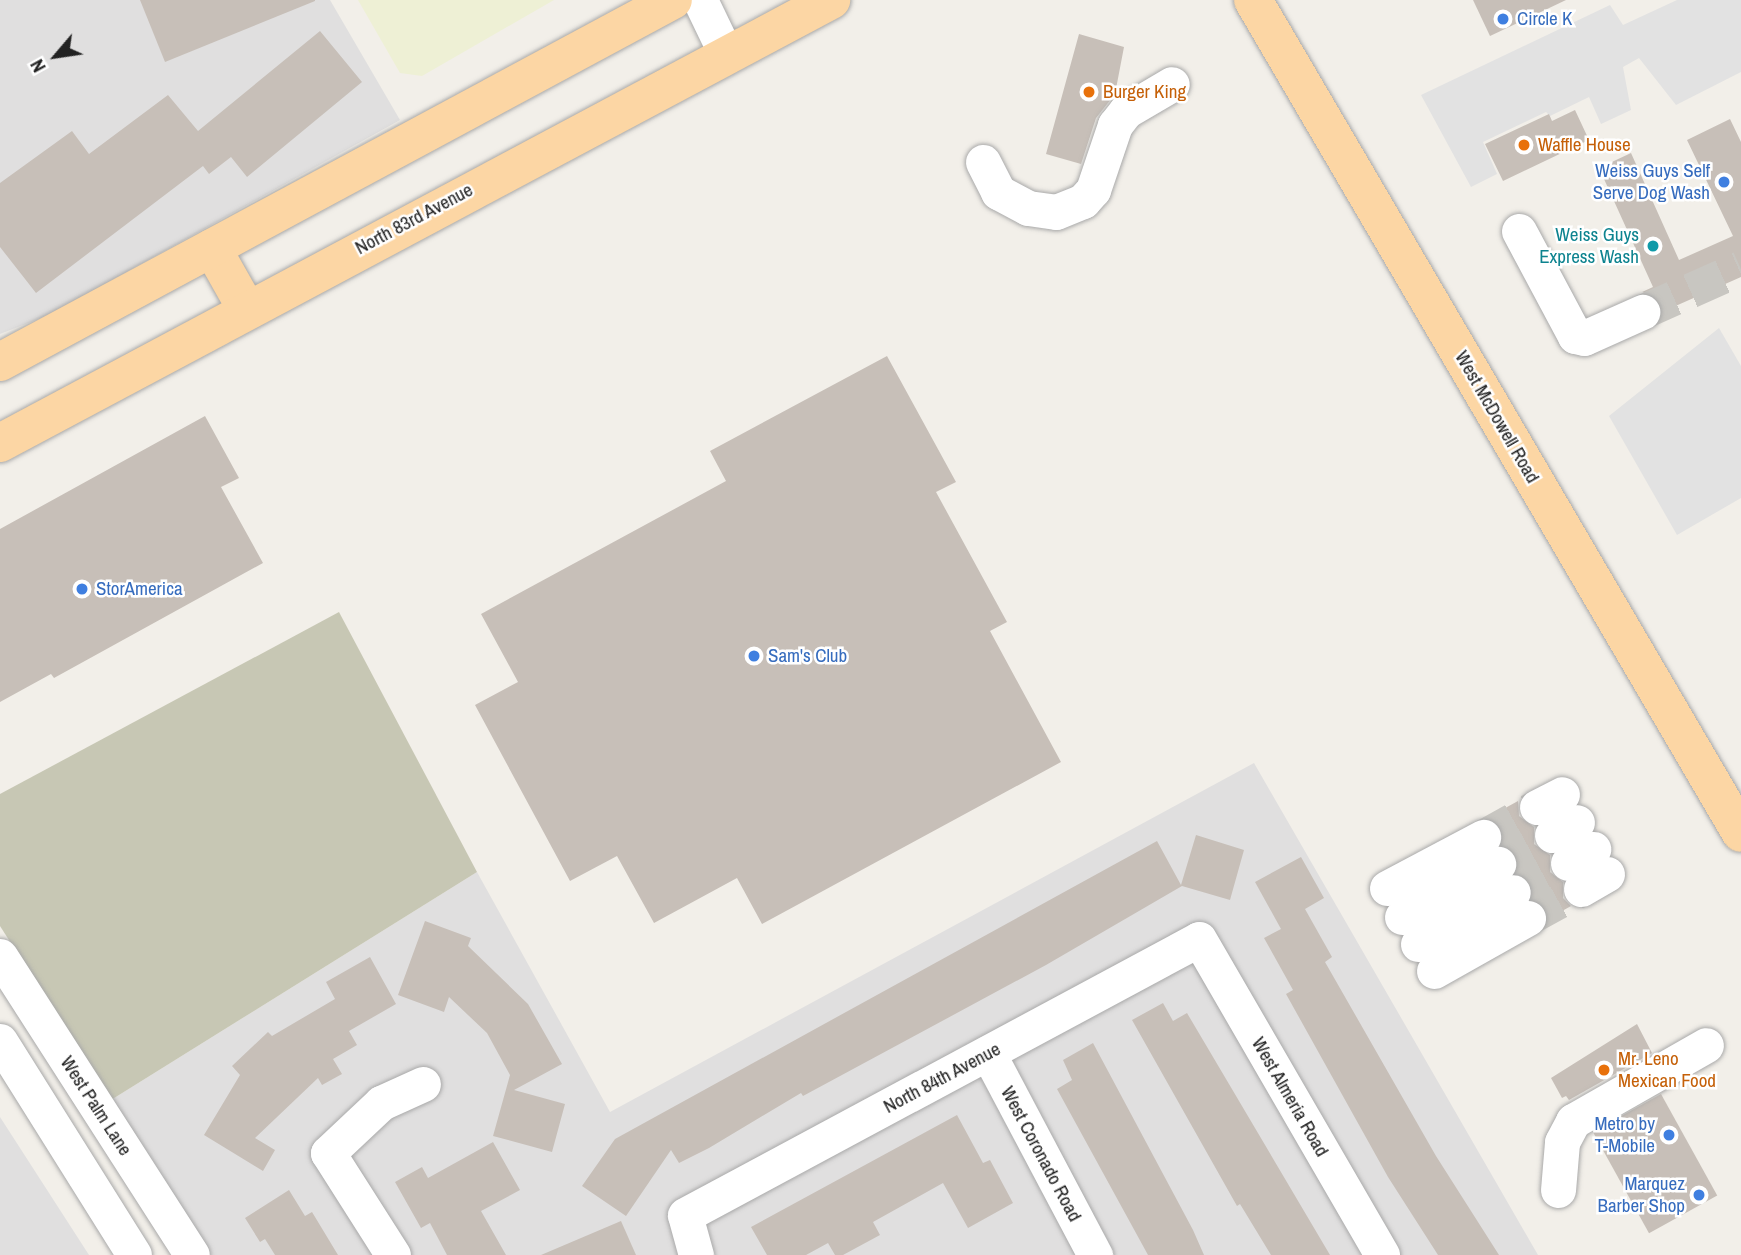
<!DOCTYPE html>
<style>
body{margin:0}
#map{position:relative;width:1741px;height:1255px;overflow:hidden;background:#f2efe9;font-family:"Archivo Narrow",sans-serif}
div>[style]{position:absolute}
.residential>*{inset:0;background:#e0dfdf}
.construction>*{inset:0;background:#c7c7b4}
.farmland>*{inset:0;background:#eef0d5}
.parking>*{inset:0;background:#e2e2e2}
.building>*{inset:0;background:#c7bfb8;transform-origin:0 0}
.minor-tunnel>*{height:35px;margin-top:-17.5px;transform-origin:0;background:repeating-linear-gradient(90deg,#c8c6c1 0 35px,transparent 0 53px)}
.roads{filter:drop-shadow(0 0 2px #a9a9a9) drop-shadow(0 0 2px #a9a9a9)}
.minor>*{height:35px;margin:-17.5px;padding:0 17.5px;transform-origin:17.5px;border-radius:17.5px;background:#fff}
.major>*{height:38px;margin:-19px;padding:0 19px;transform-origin:19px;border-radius:19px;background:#fcd6a4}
.dots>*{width:19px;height:19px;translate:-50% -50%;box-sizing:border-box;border:4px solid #fff;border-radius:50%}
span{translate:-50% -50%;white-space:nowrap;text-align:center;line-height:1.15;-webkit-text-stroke:5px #fff;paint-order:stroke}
.shop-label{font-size:19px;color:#366cbe}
.left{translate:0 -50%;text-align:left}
.right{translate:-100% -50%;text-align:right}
.food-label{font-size:19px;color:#c56008}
.street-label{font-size:19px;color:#222}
.culture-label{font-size:19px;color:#0d838f}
.north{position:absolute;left:21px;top:21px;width:70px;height:70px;-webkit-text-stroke:5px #fff;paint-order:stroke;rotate:241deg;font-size:19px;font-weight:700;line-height:28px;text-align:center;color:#222}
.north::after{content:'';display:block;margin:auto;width:24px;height:32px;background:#222;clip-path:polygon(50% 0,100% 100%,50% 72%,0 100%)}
</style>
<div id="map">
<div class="residential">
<div style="clip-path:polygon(0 0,330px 0,400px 120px,51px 314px,0 334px)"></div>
<div style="clip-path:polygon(1254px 763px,1538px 1255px,211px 1255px,111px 1100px,477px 872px,610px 1112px)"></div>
<div style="clip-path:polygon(0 1117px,89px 1255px,0 1255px)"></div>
</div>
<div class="construction">
<div style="clip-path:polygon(339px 612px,477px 872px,111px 1100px,0 926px,0 794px)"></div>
</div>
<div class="farmland">
<div style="clip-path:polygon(358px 0,554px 0,422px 76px,400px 73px)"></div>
</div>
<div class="parking">
<div style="clip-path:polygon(1677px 0,1741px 0,1741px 72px,1676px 105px,1639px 58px,1623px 67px,1631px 110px,1601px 124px,1589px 97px,1550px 116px,1546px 112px,1483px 142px,1497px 174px,1471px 187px,1421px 95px,1610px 5px,1623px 25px)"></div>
<div style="clip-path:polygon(1719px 328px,1741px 366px,1741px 498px,1677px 535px,1609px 416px)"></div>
</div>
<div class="building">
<div style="clip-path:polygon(140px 0,315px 0,315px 1px,165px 62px)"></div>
<div style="clip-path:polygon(1473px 0,1566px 0,1490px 36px)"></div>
<div style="clip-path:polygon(320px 31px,362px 82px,247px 177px,231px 157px,209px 174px,203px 166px,36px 293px,0 247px,0 183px,72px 131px,89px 154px,168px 95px,198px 131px)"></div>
<div style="clip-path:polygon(1079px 34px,1124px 47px,1115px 94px,1096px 118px,1081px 164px,1046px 154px)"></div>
<div style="clip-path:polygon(1575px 110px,1589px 140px,1503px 181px,1485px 144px,1549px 114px,1552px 121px)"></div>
<div style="clip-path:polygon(1730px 119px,1741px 142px,1741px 277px,1662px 312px,1654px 296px,1642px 292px,1653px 287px,1599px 168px,1631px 153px,1679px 260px,1733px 236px,1687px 140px)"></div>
<div style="clip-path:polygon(887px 356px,956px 482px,936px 492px,1007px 622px,990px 631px,1061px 762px,762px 924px,737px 878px,654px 923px,617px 856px,570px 881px,475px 705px,518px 682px,481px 614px,726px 481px,710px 451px)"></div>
<div style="clip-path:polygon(205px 416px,239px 478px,221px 487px,263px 563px,54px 678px,51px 674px,0 702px,0 529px)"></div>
<div style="clip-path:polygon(1518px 801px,1519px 816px,1534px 827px,1534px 844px,1550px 855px,1550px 872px,1563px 882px,1563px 898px,1571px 906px,1548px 919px,1545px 908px,1531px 899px,1530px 882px,1516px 872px,1515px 854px,1501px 845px,1500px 827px,1487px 818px)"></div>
<div style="clip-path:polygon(1196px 835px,1244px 850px,1230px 900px,1182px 886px,1046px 965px,803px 1096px,801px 1093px,709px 1148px,679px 1163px,671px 1150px,626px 1216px,582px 1186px,615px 1139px,1157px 841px,1181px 885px)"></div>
<div style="clip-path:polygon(1301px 857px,1324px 898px,1305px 909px,1332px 957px,1325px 962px,1436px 1156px,1499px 1255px,1438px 1255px,1388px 1177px,1286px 994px,1293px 990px,1264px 938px,1281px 929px,1255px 882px)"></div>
<div style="clip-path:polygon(425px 921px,471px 938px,468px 946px,528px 1004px,562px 1064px,514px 1090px,565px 1104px,552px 1152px,493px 1136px,510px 1075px,487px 1033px,449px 997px,444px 1012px,398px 995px)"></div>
<div style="clip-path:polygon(370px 957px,396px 1004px,349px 1031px,357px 1045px,333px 1059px,342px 1074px,322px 1085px,318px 1078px,255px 1138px,275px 1150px,263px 1171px,204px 1135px,240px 1075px,232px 1066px,268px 1032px,272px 1036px,335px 999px,326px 982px)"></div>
<div style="clip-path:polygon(1163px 1003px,1173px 1021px,1187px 1013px,1330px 1255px,1271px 1255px,1240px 1204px,1237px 1206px,1132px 1020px)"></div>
<div style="clip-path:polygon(1637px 1024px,1652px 1053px,1569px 1100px,1566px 1096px,1562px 1098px,1551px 1078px)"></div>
<div style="clip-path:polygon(1093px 1043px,1193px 1230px,1204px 1255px,1148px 1255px,1057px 1089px,1072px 1080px,1063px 1060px)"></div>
<div style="left:1661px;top:1094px;width:116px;height:78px;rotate:61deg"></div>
<div style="clip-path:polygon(957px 1115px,983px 1163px,990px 1160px,1013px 1203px,968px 1228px,943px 1183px,873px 1222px,880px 1235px,843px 1255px,835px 1255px,828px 1243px,806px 1255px,767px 1255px,751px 1227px)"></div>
<div style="clip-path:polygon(493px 1142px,520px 1190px,481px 1211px,506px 1255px,447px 1255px,430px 1223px,421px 1228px,395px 1182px,422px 1167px,428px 1178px)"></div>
<div style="clip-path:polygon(289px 1190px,305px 1216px,312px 1212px,338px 1255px,275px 1255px,265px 1239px,260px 1242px,245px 1218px)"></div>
<div style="clip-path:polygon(621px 1221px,636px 1255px,541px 1255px)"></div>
</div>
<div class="minor-tunnel">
<div style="left:1642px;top:312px;width:108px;rotate:-24deg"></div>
<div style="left:1483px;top:837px;width:62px;rotate:-29.1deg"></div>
<div style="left:1498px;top:864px;width:61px;rotate:-28.2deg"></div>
<div style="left:1513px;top:892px;width:62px;rotate:-27.8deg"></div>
<div style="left:1528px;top:918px;width:60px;rotate:-28.7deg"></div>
</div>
<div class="roads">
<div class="minor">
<div style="left:700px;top:0;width:60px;rotate:64.3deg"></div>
<div style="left:983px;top:162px;width:34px;rotate:63deg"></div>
<div style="left:998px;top:192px;width:34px;rotate:28deg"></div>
<div style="left:1028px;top:208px;width:28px;rotate:8deg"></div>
<div style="left:1056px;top:212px;width:29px;rotate:-22deg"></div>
<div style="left:1083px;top:201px;width:15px;rotate:-48deg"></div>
<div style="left:1093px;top:190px;width:69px;rotate:-71.3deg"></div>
<div style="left:1115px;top:125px;width:18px;rotate:-52deg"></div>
<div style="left:1126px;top:111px;width:53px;rotate:-30.4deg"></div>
<div style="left:1519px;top:231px;width:119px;rotate:61.9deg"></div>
<div style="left:1575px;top:336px;width:9px;rotate:13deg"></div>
<div style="left:1584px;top:338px;width:64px;rotate:-24.1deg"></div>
<div style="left:1537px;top:807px;width:28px;rotate:-27deg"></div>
<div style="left:1552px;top:835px;width:28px;rotate:-27deg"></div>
<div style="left:1568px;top:863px;width:29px;rotate:-29deg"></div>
<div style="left:1387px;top:888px;width:109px;rotate:-28deg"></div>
<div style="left:1581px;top:889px;width:30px;rotate:-30deg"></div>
<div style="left:1402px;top:917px;width:110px;rotate:-28.9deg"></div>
<div style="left:1418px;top:944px;width:108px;rotate:-28.7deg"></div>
<div style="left:0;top:956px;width:355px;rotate:57.3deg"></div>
<div style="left:1434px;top:971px;width:108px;rotate:-29.4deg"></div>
<div style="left:0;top:1041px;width:252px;rotate:57.9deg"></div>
<div style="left:988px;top:1053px;width:229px;rotate:62.1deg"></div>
<div style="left:1558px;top:1190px;width:48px;rotate:-85.2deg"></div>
<div style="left:1562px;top:1142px;width:24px;rotate:-62deg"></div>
<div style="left:1573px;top:1121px;width:153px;rotate:-29.7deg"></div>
<div style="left:393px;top:1255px;width:121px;rotate:-122.5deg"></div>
<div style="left:328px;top:1153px;width:73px;rotate:-43.3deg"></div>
<div style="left:381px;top:1103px;width:46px;rotate:-24.3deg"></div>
<div style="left:696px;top:1255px;width:41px;rotate:-105.4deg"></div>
<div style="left:685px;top:1215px;width:583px;rotate:-28.23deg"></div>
<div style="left:1199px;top:939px;width:365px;rotate:59.9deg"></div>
</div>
<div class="major">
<div style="left:1253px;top:0;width:965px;rotate:59.64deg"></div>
<div style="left:212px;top:248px;width:69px;rotate:60.5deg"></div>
<div style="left:0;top:362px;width:764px;rotate:-28.28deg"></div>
<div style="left:0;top:443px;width:942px;rotate:-28.06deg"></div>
</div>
</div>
<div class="dots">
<div style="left:1503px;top:19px;background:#3f7fe0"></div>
<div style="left:1089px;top:92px;background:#e8710a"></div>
<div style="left:1524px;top:145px;background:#e8710a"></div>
<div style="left:1724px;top:182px;background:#3f7fe0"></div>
<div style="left:1653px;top:246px;background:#0f9aa8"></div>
<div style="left:82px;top:589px;background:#3f7fe0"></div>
<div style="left:754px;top:656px;background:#3f7fe0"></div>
<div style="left:1604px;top:1070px;background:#e8710a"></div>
<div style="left:1669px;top:1135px;background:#3f7fe0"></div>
<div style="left:1699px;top:1195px;background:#3f7fe0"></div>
</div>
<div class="shop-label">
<span class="left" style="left:1517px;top:19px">Circle K</span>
<span class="right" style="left:1710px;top:182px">Weiss Guys Self<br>Serve Dog Wash</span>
<span class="left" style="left:96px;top:589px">StorAmerica</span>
<span class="left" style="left:768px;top:656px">Sam's Club</span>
<span class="right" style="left:1655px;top:1135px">Metro by<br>T-Mobile</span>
<span class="right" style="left:1685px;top:1195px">Marquez<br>Barber Shop</span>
</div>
<div class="food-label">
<span class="left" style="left:1103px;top:92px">Burger King</span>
<span class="left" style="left:1538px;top:145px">Waffle House</span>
<span class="left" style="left:1618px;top:1070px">Mr. Leno<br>Mexican Food</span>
</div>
<div class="street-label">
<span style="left:414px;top:219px;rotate:-28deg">North 83rd Avenue</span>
<span style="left:1497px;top:417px;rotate:60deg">West McDowell Road</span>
<span style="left:942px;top:1078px;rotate:-28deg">North 84th Avenue</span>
<span style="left:1290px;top:1097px;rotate:60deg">West Almeria Road</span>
<span style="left:96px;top:1106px;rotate:57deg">West Palm Lane</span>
<span style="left:1041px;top:1154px;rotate:62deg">West Coronado Road</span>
</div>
<div class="culture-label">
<span class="right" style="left:1639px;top:246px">Weiss Guys<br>Express Wash</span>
</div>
<div class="north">N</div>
</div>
